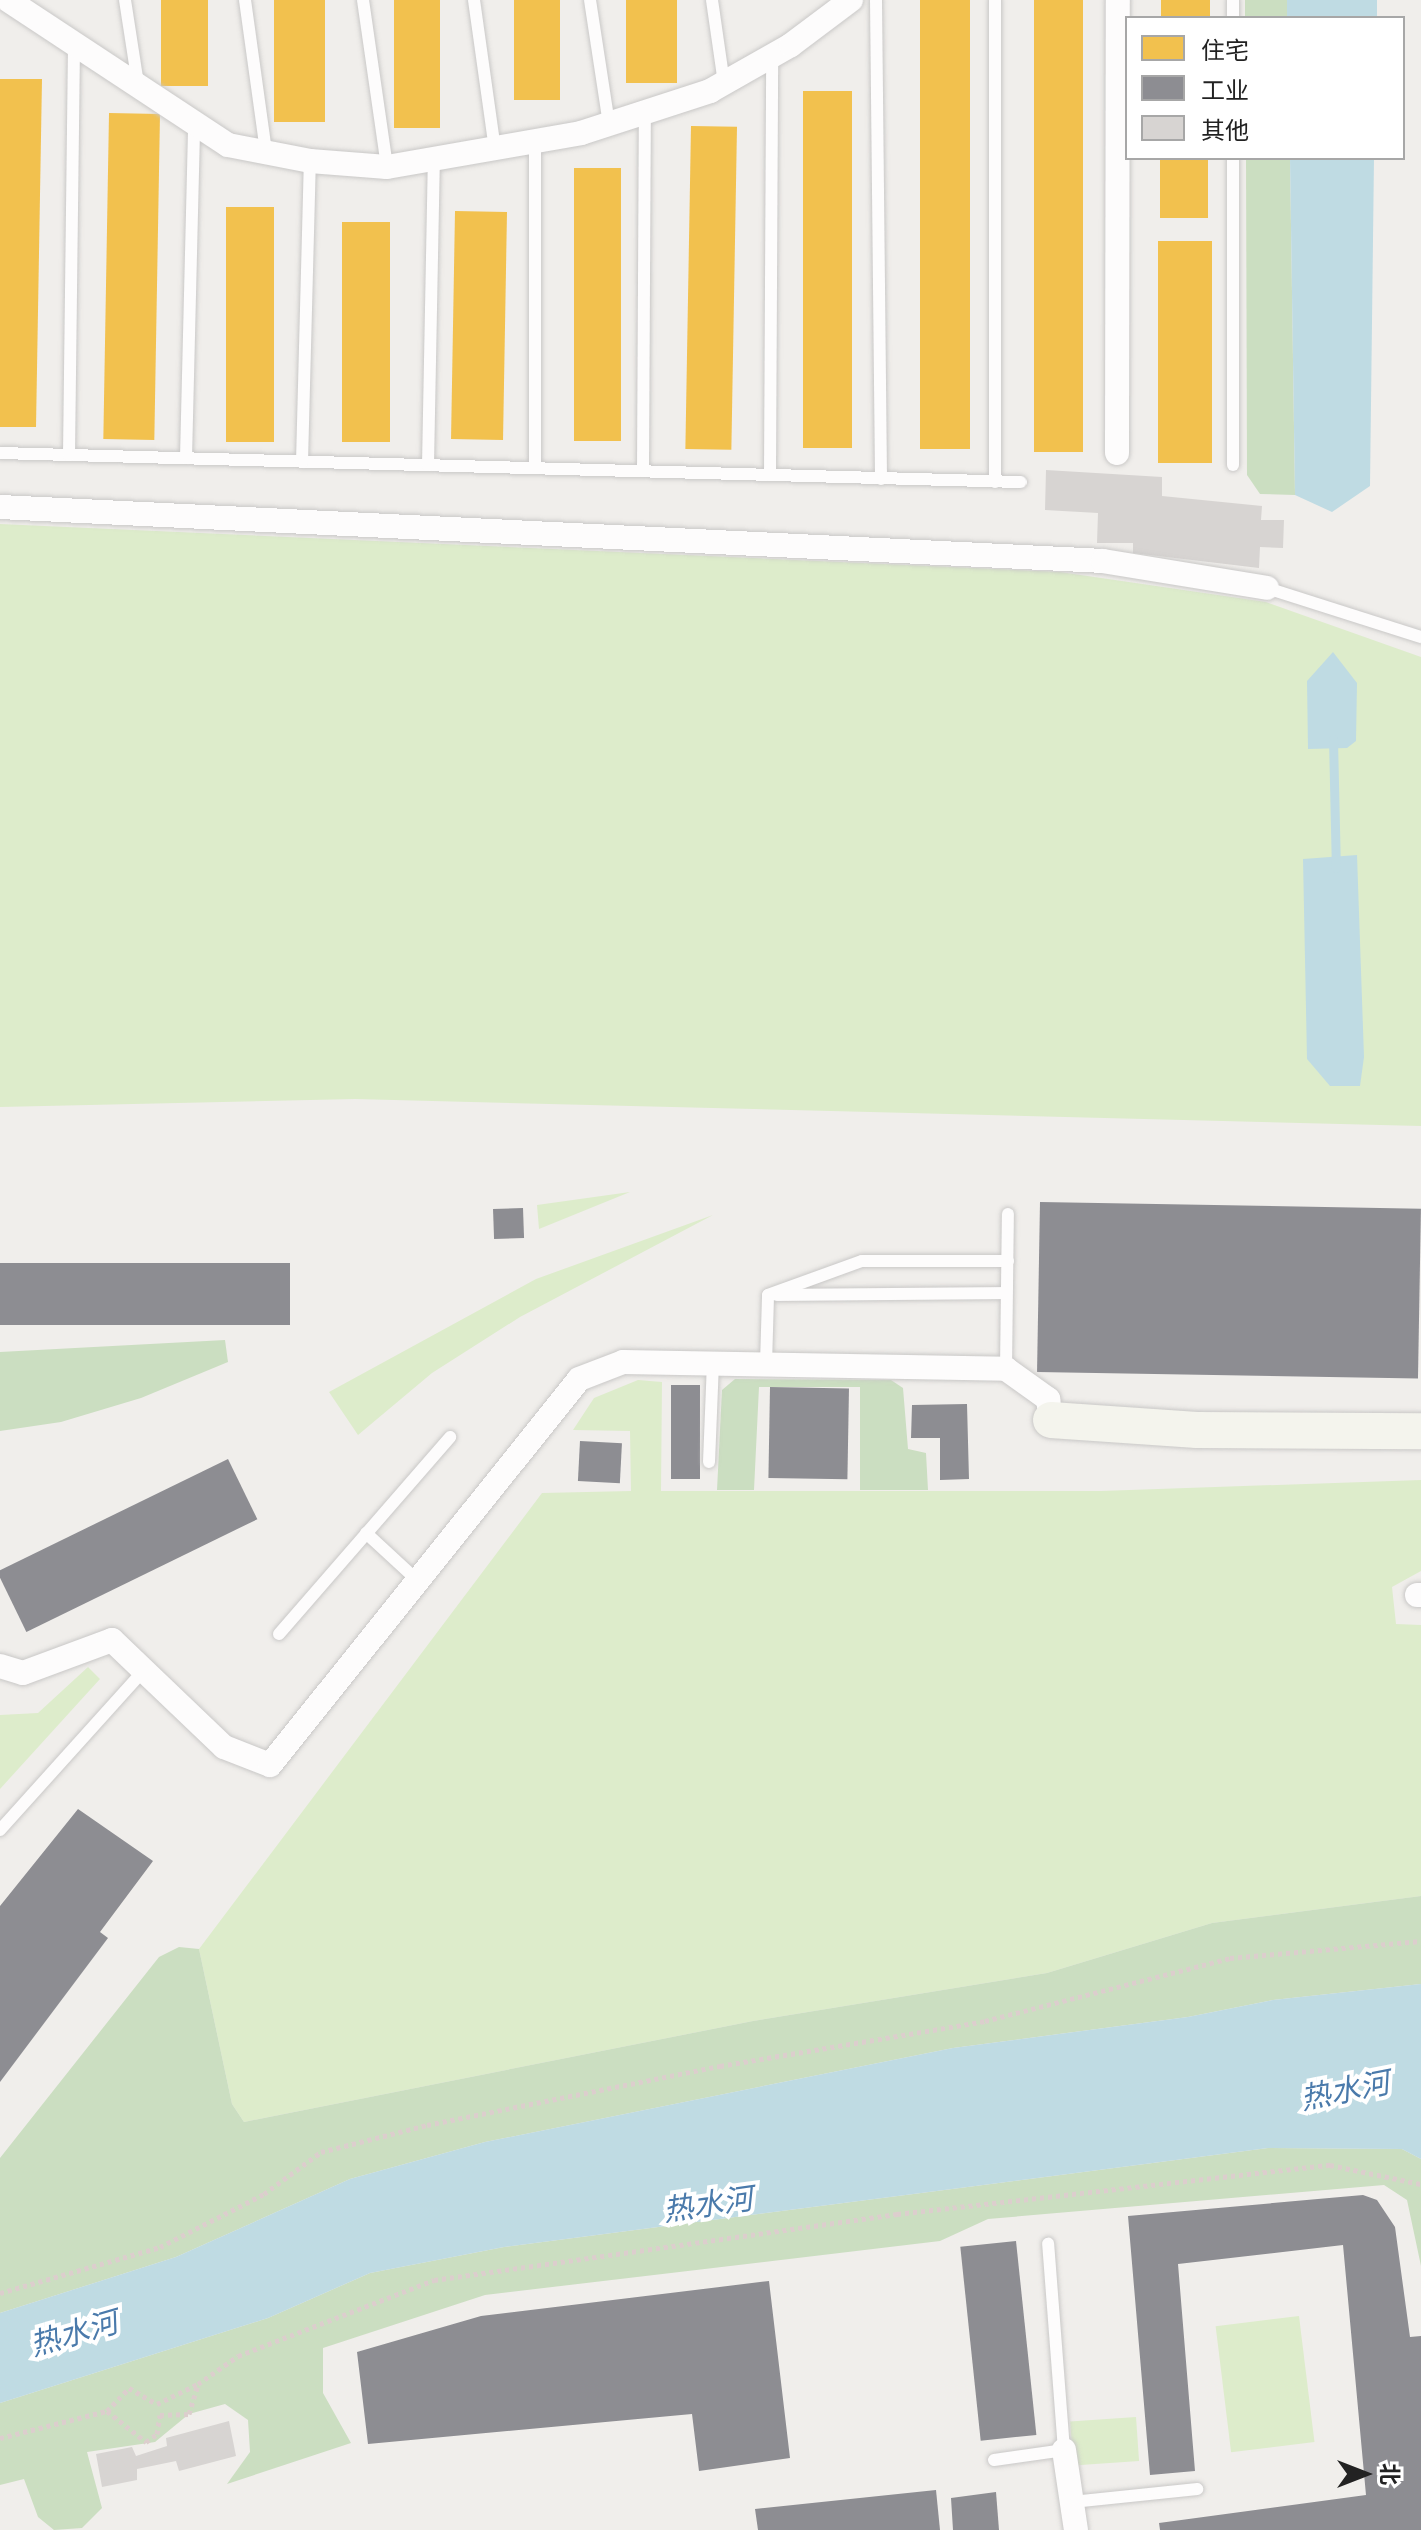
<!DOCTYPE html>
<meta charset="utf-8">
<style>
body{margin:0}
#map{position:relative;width:1421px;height:2530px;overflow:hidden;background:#f0eeeb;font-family:"Fira Sans","Noto Sans SC",sans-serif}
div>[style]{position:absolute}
.grass>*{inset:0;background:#ddeccb;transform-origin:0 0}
.forest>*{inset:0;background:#cbdec1;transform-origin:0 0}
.water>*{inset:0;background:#bfdbe3;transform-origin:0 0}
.homes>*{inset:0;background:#f2c14e;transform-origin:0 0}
.industry>*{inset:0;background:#8d8d92;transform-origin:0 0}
.stream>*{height:9px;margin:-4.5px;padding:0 4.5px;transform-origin:4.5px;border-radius:4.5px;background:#bfdbe3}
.building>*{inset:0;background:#d7d4d2}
.path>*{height:5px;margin-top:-2.5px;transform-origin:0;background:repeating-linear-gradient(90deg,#dccecd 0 4px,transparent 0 8px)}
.roads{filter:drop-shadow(0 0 2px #c9c8c7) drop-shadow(0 0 2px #c9c8c7)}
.lane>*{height:12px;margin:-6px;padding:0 6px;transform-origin:6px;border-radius:6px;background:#fdfcfc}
.street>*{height:24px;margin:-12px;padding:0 12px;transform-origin:12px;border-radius:12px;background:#fdfcfc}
.secondary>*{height:36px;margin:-18px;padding:0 18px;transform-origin:18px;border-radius:18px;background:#f4f4ed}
span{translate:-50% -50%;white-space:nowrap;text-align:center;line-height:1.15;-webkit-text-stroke:8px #fff;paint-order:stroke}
.water-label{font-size:30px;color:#4a7aab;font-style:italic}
.legend{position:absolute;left:1125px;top:16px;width:280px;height:144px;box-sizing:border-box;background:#fff;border:2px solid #a7a7a7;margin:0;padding:10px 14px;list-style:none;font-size:24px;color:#222}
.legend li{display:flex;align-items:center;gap:16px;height:40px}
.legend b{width:40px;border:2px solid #a7a7a7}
.north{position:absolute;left:1325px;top:2434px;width:80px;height:80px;-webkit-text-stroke:6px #fff;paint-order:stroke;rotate:90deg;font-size:22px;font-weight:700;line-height:32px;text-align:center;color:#222}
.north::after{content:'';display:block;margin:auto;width:28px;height:36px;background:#222;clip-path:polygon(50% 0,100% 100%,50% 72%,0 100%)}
</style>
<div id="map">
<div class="grass">
<div style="clip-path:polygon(0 524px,1060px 572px,1266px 602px,1421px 657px,1421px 1126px,355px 1099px,0 1107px)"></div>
<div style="clip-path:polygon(630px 1192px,539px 1229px,537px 1205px)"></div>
<div style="clip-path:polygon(713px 1215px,520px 1317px,432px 1373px,358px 1435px,329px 1392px,536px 1279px)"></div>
<div style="clip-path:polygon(638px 1380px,662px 1382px,661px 1491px,1101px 1491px,1421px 1480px,1421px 1571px,1392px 1587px,1396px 1624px,1421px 1625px,1421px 1896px,1212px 1923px,1047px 1973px,753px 2021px,244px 2122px,232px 2104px,199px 1949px,542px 1493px,631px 1491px,630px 1431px,573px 1430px,594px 1398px)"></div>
<div style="clip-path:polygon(88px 1667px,100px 1679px,0 1789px,0 1715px,38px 1713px)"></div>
<div style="left:1299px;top:2316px;width:127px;height:84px;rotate:83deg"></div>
<div style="left:1136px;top:2417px;width:44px;height:66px;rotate:86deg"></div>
</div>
<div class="forest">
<div style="left:1245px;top:0;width:42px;height:18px"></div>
<div style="clip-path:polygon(1246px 158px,1290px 158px,1295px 495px,1260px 494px,1247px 475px)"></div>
<div style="clip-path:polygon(225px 1340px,228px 1362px,141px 1398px,61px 1422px,0 1431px,0 1352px)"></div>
<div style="clip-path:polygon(735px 1379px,891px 1380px,903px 1388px,908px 1449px,926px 1453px,928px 1490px,860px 1490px,860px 1387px,759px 1387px,754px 1490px,717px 1490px,722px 1390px)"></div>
<div style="clip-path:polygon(1421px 1896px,1421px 1984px,1273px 2000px,1188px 2017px,953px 2048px,485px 2142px,350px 2179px,176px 2257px,0 2313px,0 2158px,159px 1957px,179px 1947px,199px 1949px,232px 2104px,244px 2122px,753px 2021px,1047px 1973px,1212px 1923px)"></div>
<div style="clip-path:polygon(1268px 2148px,1402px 2149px,1421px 2159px,1421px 2266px,1407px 2200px,1384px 2185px,988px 2219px,940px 2241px,485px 2295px,323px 2348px,323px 2393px,351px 2443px,227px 2484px,250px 2452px,248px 2420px,225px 2404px,189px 2414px,155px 2442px,87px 2452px,102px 2508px,82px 2528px,54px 2530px,38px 2517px,24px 2479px,0 2485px,0 2403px,268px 2318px,370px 2273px,504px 2247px)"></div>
</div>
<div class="water">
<div style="left:1287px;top:0;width:90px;height:18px"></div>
<div style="clip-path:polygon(1290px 158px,1374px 158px,1370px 486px,1332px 512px,1295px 495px)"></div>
<div style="clip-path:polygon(1333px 652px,1357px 683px,1356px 741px,1347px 748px,1308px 749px,1307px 681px)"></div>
<div style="clip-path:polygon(1357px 855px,1364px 1057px,1360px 1086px,1330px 1086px,1307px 1059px,1303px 859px)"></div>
<div style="clip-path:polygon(1421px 1984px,1421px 2159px,1402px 2149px,1268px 2148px,504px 2247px,370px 2273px,268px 2318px,0 2403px,0 2313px,176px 2257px,350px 2179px,485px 2142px,953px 2048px,1188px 2017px,1273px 2000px)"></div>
</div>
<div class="homes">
<div style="left:161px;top:0;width:47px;height:86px"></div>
<div style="left:274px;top:0;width:51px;height:122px"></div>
<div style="left:394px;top:0;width:46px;height:128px"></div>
<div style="left:514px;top:0;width:46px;height:100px"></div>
<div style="left:626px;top:0;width:51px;height:83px"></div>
<div style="left:920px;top:0;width:50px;height:449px"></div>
<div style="left:1034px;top:0;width:49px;height:452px"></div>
<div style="left:1161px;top:0;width:49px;height:18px"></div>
<div style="clip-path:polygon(0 79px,42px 79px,36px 427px,0 427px)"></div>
<div style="left:803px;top:91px;width:49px;height:357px"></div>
<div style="left:160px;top:114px;width:326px;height:51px;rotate:91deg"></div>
<div style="left:691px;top:126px;width:46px;height:323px;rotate:1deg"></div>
<div style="left:1160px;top:158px;width:48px;height:60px"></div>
<div style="left:574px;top:168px;width:47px;height:273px"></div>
<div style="left:226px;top:207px;width:48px;height:235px"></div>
<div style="left:507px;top:212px;width:228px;height:52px;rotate:91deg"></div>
<div style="left:342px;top:222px;width:48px;height:220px"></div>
<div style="left:1158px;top:241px;width:54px;height:222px"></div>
</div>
<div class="industry">
<div style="left:1040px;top:1202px;width:381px;height:170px;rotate:1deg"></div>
<div style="left:523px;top:1208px;width:30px;height:30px;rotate:88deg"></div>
<div style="left:0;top:1263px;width:290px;height:62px"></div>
<div style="left:671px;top:1385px;width:29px;height:94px"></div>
<div style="left:770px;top:1387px;width:79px;height:91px;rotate:1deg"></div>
<div style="clip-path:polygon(967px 1404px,969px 1479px,940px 1480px,940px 1438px,911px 1438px,912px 1405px)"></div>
<div style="left:580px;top:1441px;width:42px;height:40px;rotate:3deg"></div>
<div style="left:228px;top:1459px;width:67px;height:257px;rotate:64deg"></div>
<div style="clip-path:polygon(78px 1809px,153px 1861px,100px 1932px,108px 1938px,0 2082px,0 1906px)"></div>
<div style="clip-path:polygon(1363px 2195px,1377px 2200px,1395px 2227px,1410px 2337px,1421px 2336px,1421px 2530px,1160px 2530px,1159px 2523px,1366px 2495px,1343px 2245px,1178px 2264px,1195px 2471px,1150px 2475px,1128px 2216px)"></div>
<div style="left:1016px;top:2241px;width:195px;height:56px;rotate:84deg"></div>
<div style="clip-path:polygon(769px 2281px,790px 2458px,699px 2471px,692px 2414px,368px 2444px,357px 2352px,481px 2316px)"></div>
<div style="clip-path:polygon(936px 2490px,940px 2530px,758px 2530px,755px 2509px)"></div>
<div style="clip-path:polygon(996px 2492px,999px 2530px,953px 2530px,951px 2498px)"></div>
</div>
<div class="stream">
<div style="left:1333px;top:739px;width:129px;rotate:88.7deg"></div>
</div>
<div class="building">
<div style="clip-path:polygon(1046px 470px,1162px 477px,1162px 496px,1262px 506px,1261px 520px,1284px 520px,1283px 548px,1260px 547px,1259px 568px,1133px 553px,1133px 543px,1097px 543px,1098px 513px,1045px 510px)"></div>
<div style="clip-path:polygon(229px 2421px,236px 2456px,179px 2471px,176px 2461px,137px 2469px,137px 2480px,102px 2487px,96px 2454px,132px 2447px,136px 2456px,167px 2446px,166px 2438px)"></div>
</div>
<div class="path">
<div style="left:0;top:2293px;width:166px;rotate:-16deg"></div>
<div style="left:160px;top:2247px;width:117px;rotate:-27deg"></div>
<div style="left:264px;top:2194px;width:71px;rotate:-36.4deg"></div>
<div style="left:321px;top:2152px;width:109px;rotate:-14.3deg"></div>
<div style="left:427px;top:2125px;width:299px;rotate:-11.4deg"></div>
<div style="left:720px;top:2066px;width:269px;rotate:-9.6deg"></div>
<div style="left:985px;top:2021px;width:253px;rotate:-14.4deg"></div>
<div style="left:1230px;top:1958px;width:192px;rotate:-5.1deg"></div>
<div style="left:107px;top:2411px;width:50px;rotate:38.5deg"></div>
<div style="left:146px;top:2442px;width:14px;rotate:-36deg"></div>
<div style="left:157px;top:2434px;width:19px;rotate:-81deg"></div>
<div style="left:160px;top:2415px;width:29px;rotate:-2deg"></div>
<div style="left:189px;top:2414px;width:30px;rotate:-73deg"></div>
<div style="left:0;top:2438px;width:110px;rotate:-14.2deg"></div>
<div style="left:107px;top:2411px;width:32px;rotate:-46deg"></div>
<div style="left:129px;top:2388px;width:32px;rotate:30deg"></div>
<div style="left:157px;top:2404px;width:46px;rotate:-26deg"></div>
<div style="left:198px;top:2384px;width:49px;rotate:-35deg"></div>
<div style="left:238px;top:2356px;width:210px;rotate:-21.2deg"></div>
<div style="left:434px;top:2280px;width:468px;rotate:-8.1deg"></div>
<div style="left:897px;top:2214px;width:436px;rotate:-6.5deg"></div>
<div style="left:1330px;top:2165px;width:93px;rotate:11.8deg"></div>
</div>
<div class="roads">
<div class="lane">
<div style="left:125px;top:0;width:85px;rotate:81.2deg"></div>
<div style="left:245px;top:0;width:153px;rotate:82.1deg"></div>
<div style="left:363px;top:0;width:169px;rotate:81.8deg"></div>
<div style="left:474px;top:0;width:151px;rotate:82deg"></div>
<div style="left:590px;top:0;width:125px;rotate:81.3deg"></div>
<div style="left:712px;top:0;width:84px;rotate:81.8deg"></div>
<div style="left:876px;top:0;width:479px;rotate:89.4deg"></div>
<div style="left:995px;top:0;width:482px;rotate:90deg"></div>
<div style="left:1233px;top:0;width:18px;rotate:90deg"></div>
<div style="left:535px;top:142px;width:326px;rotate:90deg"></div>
<div style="left:1233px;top:158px;width:307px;rotate:90deg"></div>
<div style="left:0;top:453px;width:1021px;rotate:1.63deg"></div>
<div style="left:69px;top:455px;width:409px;rotate:-89.3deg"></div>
<div style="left:186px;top:458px;width:334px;rotate:-88.6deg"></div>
<div style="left:302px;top:462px;width:301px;rotate:-88.5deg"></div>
<div style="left:428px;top:465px;width:305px;rotate:-88.9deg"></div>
<div style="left:643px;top:471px;width:359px;rotate:-89.7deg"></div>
<div style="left:770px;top:475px;width:419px;rotate:-89.7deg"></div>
<div style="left:1267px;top:588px;width:162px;rotate:17.7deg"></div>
<div style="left:777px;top:1295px;width:229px;rotate:-0.5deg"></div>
<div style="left:766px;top:1364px;width:69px;rotate:-88.3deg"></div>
<div style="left:768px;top:1295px;width:100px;rotate:-19.9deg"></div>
<div style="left:862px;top:1261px;width:146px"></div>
<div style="left:1006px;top:1369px;width:155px;rotate:-89.3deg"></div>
<div style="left:709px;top:1462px;width:99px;rotate:-87.7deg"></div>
<div style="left:366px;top:1533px;width:71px;rotate:42.7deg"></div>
<div style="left:279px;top:1634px;width:261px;rotate:-49deg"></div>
<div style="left:0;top:1830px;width:215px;rotate:-48deg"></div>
<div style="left:994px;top:2460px;width:71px;rotate:-8.1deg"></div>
<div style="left:1064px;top:2450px;width:207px;rotate:-94.4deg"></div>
<div style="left:1072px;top:2502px;width:126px;rotate:-5.9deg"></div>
</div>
<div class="street">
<div style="left:8px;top:0;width:263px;rotate:33.4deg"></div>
<div style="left:228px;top:145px;width:84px;rotate:11deg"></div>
<div style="left:310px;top:161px;width:77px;rotate:4.5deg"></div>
<div style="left:387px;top:167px;width:197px;rotate:-9.9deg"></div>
<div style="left:581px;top:133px;width:136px;rotate:-18deg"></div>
<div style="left:710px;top:91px;width:93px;rotate:-29.6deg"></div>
<div style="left:791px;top:45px;width:75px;rotate:-36.9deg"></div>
<div style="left:1117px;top:453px;width:453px;rotate:-89.9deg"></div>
<div style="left:0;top:507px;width:1104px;rotate:2.8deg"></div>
<div style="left:1103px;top:561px;width:166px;rotate:9.3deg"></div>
<div style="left:1417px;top:1595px;width:4px"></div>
<div style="left:0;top:1666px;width:24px;rotate:17deg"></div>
<div style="left:23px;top:1673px;width:95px;rotate:-20.3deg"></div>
<div style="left:112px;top:1640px;width:155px;rotate:43.7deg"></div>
<div style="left:224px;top:1747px;width:49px;rotate:21.4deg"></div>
<div style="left:270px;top:1765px;width:494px;rotate:-51.3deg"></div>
<div style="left:579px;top:1379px;width:47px;rotate:-21.1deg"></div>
<div style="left:623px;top:1362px;width:383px;rotate:1deg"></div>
<div style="left:1006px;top:1369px;width:52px;rotate:35.5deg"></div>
<div style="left:1048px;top:1399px;width:21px;rotate:82deg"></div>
<div style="left:1064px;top:2450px;width:81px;rotate:81.5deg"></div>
</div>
<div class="secondary">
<div style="left:1051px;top:1420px;width:146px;rotate:3.9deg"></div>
<div style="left:1197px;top:1430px;width:224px;rotate:0.3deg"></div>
</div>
</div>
<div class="water-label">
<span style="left:1345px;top:2091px;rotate:-11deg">热水河</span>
<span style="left:708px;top:2205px;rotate:-8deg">热水河</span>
<span style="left:74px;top:2334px;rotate:-16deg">热水河</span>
</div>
<ul class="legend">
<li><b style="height:22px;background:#f2c14e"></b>住宅</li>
<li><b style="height:22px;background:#8d8d92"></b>工业</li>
<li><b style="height:22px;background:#d7d4d2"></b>其他</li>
</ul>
<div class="north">北</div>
</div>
